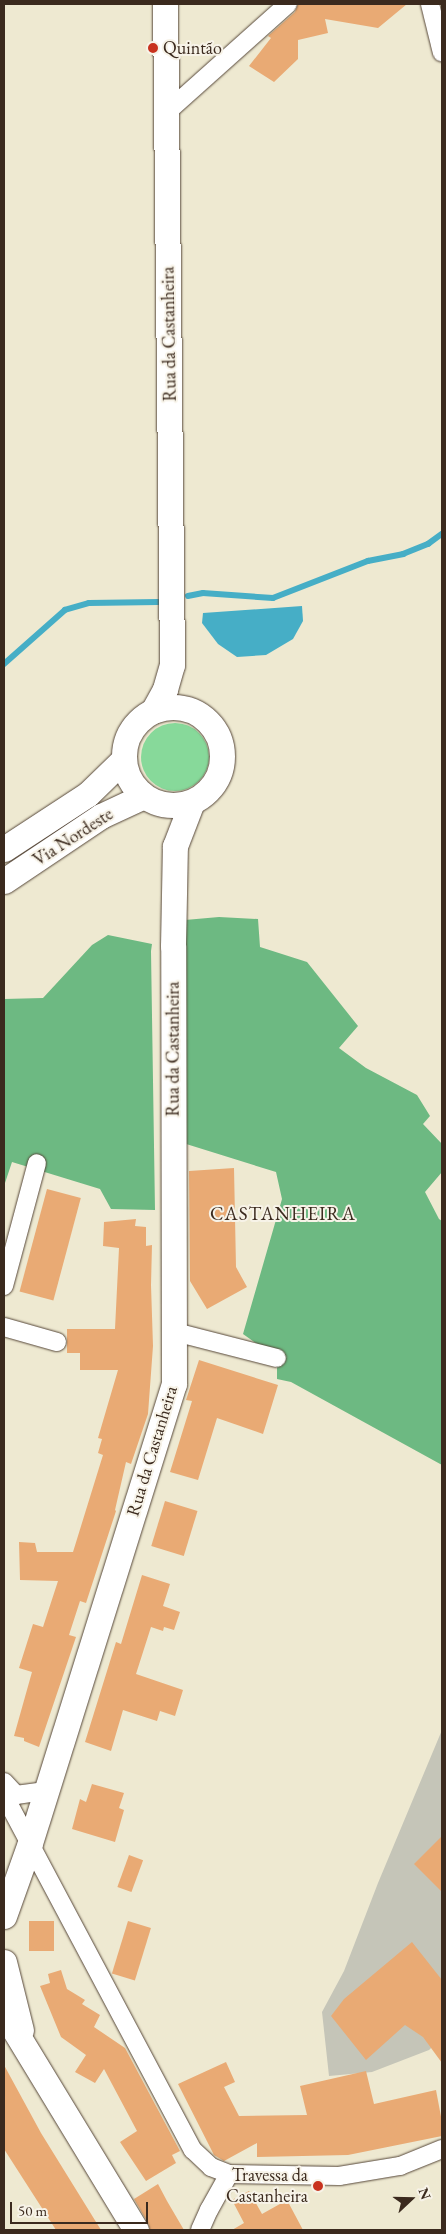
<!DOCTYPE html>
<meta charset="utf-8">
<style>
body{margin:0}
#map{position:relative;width:446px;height:2234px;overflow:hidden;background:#eee9d1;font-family:"EB Garamond",serif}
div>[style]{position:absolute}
.industrial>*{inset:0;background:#c5c5b8}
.green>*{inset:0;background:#87d99a}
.round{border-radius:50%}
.forest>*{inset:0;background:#6db982}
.water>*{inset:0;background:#46aec6}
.stream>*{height:5.5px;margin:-2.75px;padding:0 2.75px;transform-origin:2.75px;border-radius:2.75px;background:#46aec6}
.building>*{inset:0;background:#e9aa74;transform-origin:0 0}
.roads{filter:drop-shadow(0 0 1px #564739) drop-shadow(0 0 1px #564739)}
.street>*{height:18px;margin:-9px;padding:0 9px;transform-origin:9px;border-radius:9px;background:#fff}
.secondary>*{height:25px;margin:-12.5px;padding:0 12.5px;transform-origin:12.5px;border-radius:12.5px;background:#fff}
.secondary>.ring{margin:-12.5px;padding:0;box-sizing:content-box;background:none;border:25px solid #fff;border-radius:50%}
.dots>*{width:14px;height:14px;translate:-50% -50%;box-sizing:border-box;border:2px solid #f7f3e8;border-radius:50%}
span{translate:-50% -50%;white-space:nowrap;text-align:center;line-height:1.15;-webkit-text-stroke:4px #f7f3e8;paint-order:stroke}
.poi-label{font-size:18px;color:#3b2a1e}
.left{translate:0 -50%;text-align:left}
.right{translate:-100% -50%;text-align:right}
.street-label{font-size:18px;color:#3b2a1e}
.neighbourhood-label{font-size:19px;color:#3b2a1e;letter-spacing:1px}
.frame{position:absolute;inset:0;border:5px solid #3b2a1e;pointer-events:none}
.north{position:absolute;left:386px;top:2174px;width:50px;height:50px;-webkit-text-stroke:4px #f7f3e8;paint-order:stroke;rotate:69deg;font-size:14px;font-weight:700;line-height:20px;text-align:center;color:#3b2a1e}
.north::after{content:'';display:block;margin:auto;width:18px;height:22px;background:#3b2a1e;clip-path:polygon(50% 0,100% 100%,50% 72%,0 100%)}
.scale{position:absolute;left:10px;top:2202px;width:138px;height:22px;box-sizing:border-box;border:2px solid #3b2a1e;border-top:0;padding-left:6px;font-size:15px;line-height:18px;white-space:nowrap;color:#3b2a1e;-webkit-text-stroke:4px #f7f3e8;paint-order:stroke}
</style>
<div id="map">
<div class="industrial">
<div style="clip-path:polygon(442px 1730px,442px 2038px,429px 2050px,372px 2072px,329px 2076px,322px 2012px,344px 1971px,378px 1883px)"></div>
</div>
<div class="green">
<div class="round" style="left:141px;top:723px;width:68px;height:68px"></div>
</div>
<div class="forest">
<div style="clip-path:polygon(219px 917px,258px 919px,260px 947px,307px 962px,358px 1026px,339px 1048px,366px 1068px,417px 1095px,430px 1116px,423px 1124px,442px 1144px,442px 1172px,425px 1192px,439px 1219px,442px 1221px,442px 1465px,291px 1382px,277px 1379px,277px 1358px,243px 1334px,282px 1199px,276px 1172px,183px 1143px,185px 920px)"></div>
<div style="clip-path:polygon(108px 935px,152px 944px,151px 951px,155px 1210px,111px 1209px,100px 1189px,12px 1162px,4px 1186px,4px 999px,43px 998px,92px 945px)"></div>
</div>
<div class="water">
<div style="clip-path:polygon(302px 606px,303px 621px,293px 639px,266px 655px,237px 657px,218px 644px,202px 623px,203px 613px)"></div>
</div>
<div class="stream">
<div style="left:188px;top:596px;width:15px;rotate:-11deg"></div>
<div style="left:203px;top:593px;width:70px;rotate:4.1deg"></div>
<div style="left:273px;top:598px;width:102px;rotate:-21.3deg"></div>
<div style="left:368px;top:561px;width:36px;rotate:-11deg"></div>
<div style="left:403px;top:554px;width:27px;rotate:-22deg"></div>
<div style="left:428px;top:544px;width:17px;rotate:-36deg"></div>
<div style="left:4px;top:664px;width:81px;rotate:-41.5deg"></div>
<div style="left:65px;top:610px;width:25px;rotate:-16deg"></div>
<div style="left:89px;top:603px;width:69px;rotate:-0.8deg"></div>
</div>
<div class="building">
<div style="clip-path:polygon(298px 4px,407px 4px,378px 28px,325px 19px,328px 33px,298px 40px,298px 59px,274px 82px,249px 66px,271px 38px,268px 36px,295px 12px)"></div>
<div style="clip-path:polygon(234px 1168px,236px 1267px,247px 1287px,207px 1309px,190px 1281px,189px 1171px)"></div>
<div style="left:47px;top:1189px;width:35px;height:106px;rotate:15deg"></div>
<div style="clip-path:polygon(136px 1219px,135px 1226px,146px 1227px,146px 1246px,152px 1245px,151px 1285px,153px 1346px,148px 1414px,131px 1464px,126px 1462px,115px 1510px,116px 1511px,86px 1603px,80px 1601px,69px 1635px,76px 1637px,39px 1747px,24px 1741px,24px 1738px,14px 1736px,32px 1672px,19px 1668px,33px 1624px,43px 1627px,58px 1581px,20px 1580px,19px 1542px,35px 1543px,37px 1552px,73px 1552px,103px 1455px,98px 1453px,102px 1439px,98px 1438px,118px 1370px,80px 1370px,80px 1353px,67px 1353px,67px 1329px,115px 1329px,119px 1248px,103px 1246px,104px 1222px)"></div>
<div style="clip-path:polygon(199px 1360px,278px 1385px,263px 1434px,217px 1418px,198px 1480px,170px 1472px,192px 1401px,186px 1400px)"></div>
<div style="left:165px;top:1501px;width:34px;height:47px;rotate:17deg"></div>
<div style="clip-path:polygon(142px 1575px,170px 1584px,163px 1606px,180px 1612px,174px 1630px,164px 1627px,163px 1631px,151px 1627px,136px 1674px,183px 1690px,175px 1716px,160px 1711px,157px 1721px,123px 1710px,111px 1751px,85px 1742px,116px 1642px,121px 1644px)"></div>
<div style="clip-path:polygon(92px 1784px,124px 1793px,119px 1808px,124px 1810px,115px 1842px,72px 1829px,80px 1799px,86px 1802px)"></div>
<div style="clip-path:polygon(442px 1836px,442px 1892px,414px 1864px)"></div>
<div style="left:129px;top:1855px;width:15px;height:34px;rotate:20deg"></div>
<div style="left:54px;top:1921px;width:30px;height:25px;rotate:90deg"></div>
<div style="left:128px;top:1921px;width:24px;height:55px;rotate:17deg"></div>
<div style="clip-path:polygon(412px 1942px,442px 1980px,442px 2063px,423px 2037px,405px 2025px,366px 2060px,331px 2016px,344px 1999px)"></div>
<div style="clip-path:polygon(61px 1970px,67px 1989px,85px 2000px,82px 2004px,100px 2015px,94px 2027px,125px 2048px,180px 2151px,172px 2155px,176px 2163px,146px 2181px,120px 2142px,137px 2131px,104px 2069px,95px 2083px,75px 2072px,86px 2055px,61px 2037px,40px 1986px,50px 1983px,48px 1974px)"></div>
<div style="clip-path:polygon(226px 2062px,235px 2082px,224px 2087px,239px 2116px,307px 2115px,300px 2086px,366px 2071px,374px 2104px,436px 2090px,442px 2122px,442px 2136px,348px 2155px,257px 2157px,257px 2143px,224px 2161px,214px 2155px,178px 2084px)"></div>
<div style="clip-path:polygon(4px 2065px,41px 2133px,101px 2230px,56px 2230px,4px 2149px)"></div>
<div style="clip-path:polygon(158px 2184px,167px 2201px,184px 2230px,150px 2230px,148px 2223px,134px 2199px)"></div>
<div style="clip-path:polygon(249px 2191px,262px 2214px,287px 2200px,303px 2230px,232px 2230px,244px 2223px,232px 2200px)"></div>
</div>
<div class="roads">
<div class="street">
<div style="left:430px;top:4px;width:50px;rotate:76.2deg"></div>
<div style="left:167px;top:112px;width:162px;rotate:-41.8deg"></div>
<div style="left:4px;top:1286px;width:127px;rotate:-75deg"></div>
<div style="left:4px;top:1327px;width:55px;rotate:15.8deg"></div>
<div style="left:175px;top:1332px;width:105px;rotate:14.3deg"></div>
<div style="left:4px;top:1782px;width:18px;rotate:47deg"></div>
<div style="left:16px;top:1795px;width:30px;rotate:-8deg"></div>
<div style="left:4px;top:1795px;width:402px;rotate:62deg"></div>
<div style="left:193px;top:2150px;width:25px;rotate:43deg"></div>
<div style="left:211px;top:2167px;width:19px;rotate:21deg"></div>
<div style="left:229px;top:2174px;width:110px;rotate:1deg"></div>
<div style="left:339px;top:2176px;width:62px;rotate:-9.3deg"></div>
<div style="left:400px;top:2166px;width:45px;rotate:-22deg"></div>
<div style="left:200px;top:2230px;width:22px;rotate:-66deg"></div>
<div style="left:209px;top:2210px;width:41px;rotate:-60.9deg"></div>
</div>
<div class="secondary">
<div class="ring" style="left:124px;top:707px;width:73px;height:73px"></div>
<div style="left:153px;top:711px;width:25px;rotate:-61deg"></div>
<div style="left:165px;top:689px;width:25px;rotate:-74deg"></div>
<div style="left:172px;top:665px;width:661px;rotate:-90.61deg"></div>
<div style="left:4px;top:849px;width:100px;rotate:-33.2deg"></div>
<div style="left:88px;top:794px;width:50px;rotate:-44.2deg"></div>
<div style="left:4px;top:881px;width:117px;rotate:-33.8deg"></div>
<div style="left:101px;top:816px;width:47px;rotate:-24.9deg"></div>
<div style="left:4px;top:1916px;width:77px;rotate:-70.4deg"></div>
<div style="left:30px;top:1843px;width:481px;rotate:-72.6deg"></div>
<div style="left:174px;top:1384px;width:438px;rotate:-90.1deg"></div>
<div style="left:173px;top:946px;width:100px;rotate:-88.9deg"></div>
<div style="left:175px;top:846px;width:47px;rotate:-68.9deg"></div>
<div style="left:4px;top:1962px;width:70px;rotate:76deg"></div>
<div style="left:4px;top:2013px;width:254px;rotate:58.7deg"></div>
</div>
</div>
<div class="dots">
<div style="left:153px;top:48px;background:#c8321e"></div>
<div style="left:318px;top:2186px;background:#c8321e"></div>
</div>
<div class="poi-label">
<span class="left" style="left:163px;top:48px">Quintão</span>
<span class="right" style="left:308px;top:2186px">Travessa da<br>Castanheira</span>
</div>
<div class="street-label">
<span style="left:169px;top:334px;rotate:-91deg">Rua da Castanheira</span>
<span style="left:73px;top:837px;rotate:-33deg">Via Nordeste</span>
<span style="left:173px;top:1049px;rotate:-90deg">Rua da Castanheira</span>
<span style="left:152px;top:1451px;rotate:-73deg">Rua da Castanheira</span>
</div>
<div class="neighbourhood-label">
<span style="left:283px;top:1214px">CASTANHEIRA</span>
</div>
<div class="frame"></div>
<div class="north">N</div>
<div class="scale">50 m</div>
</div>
